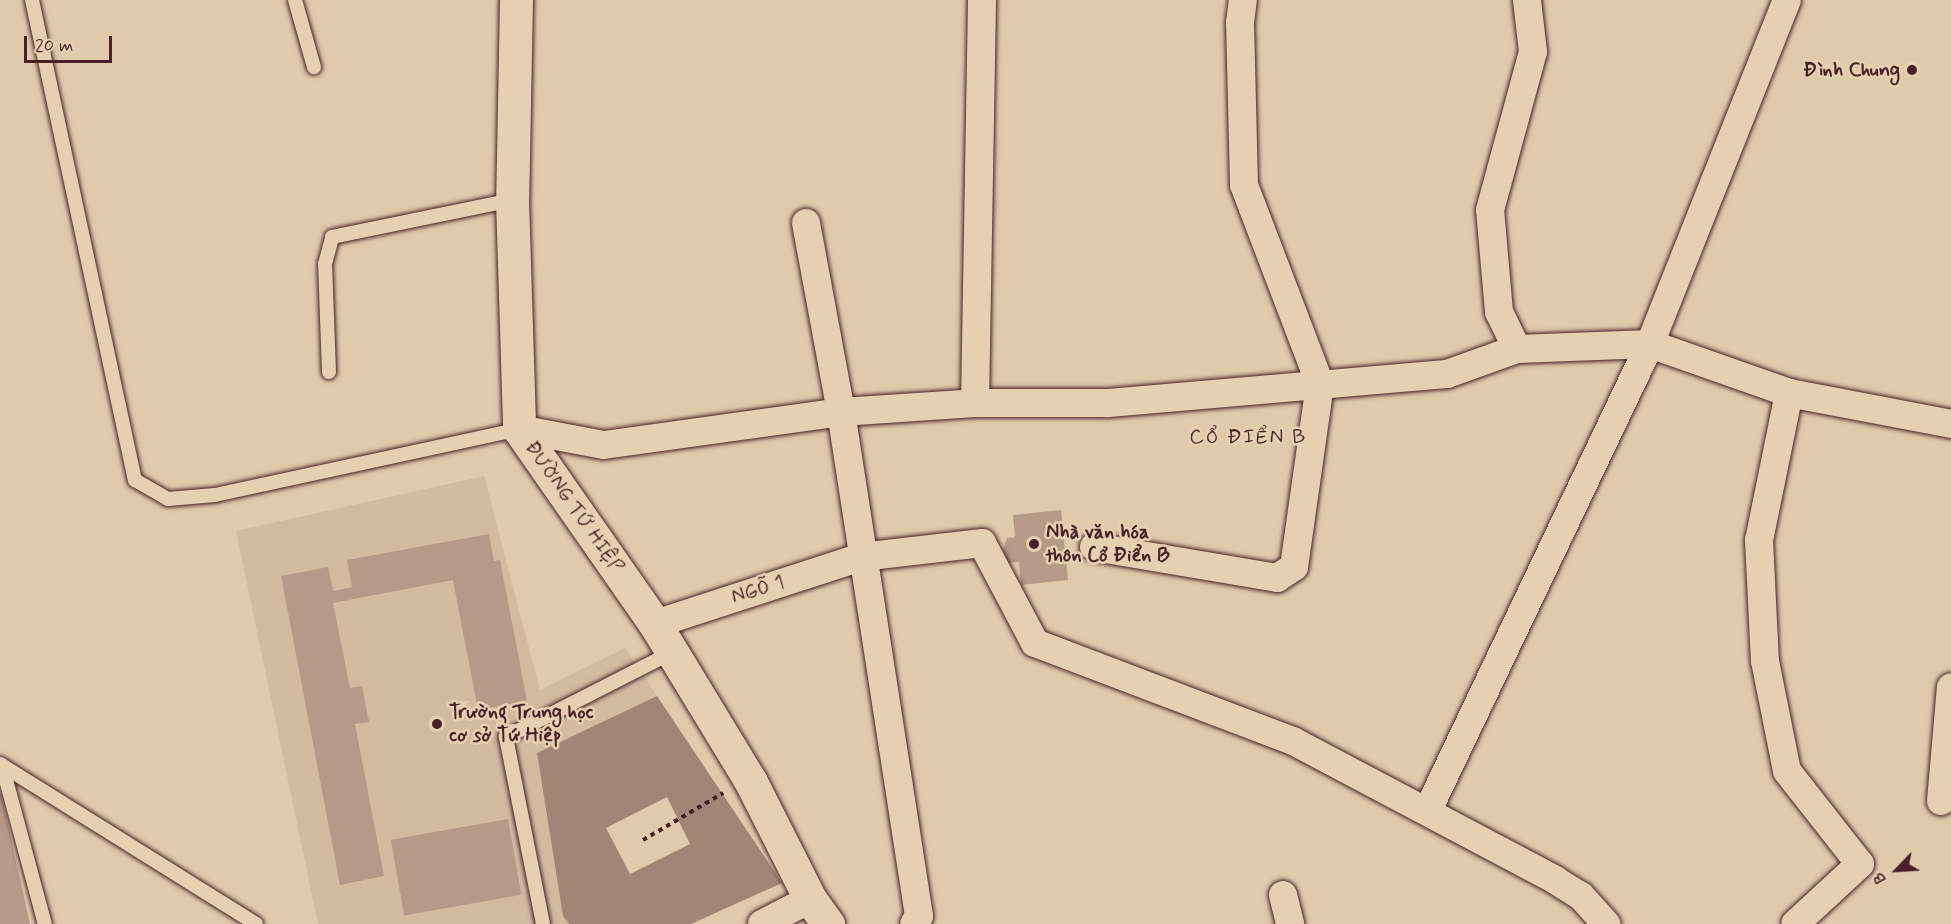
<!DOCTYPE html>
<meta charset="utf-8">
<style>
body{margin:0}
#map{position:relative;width:1951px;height:924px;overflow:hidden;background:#dfcaaa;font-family:Mynerve,sans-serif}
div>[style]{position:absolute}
.built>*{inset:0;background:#d3bba0}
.water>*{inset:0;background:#a18576}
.building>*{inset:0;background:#b69987;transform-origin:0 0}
.path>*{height:4px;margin-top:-2px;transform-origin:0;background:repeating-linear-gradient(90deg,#4a1f2b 0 4.5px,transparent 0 9px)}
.roads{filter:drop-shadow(0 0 2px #4a1f2b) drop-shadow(0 0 2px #4a1f2b)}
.service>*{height:14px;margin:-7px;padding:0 7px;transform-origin:7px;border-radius:7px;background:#e5d1af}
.minor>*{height:28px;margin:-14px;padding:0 14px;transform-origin:14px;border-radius:14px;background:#e5d1af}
.tertiary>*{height:33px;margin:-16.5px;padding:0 16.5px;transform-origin:16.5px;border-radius:16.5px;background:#e5d1af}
.dots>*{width:16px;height:16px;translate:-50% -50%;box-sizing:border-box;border:3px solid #e5d1af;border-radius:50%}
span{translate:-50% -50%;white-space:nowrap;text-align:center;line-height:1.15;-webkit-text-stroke:5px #e5d1af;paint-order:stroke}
.poi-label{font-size:20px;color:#4a1f2b;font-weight:700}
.right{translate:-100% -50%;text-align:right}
.left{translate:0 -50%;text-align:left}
.street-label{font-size:20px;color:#4a1f2b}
.neighbourhood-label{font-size:21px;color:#4a1f2b;letter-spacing:1.5px}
.north{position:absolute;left:1867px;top:840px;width:60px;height:60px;-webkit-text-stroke:4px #e5d1af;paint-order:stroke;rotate:245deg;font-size:16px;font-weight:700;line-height:24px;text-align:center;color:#4a1f2b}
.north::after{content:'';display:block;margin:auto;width:21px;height:27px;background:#4a1f2b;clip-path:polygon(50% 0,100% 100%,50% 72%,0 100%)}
.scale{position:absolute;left:24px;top:36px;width:88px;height:27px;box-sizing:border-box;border:3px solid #4a1f2b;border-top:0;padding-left:8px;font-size:18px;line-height:21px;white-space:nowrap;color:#4a1f2b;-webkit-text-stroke:4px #e5d1af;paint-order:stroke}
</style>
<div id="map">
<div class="built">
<div style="clip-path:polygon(484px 476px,540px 690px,625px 648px,657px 696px,537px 753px,563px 916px,569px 924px,318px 924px,236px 531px)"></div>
</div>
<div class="water">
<div style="clip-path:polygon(evenodd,657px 696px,782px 883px,691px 924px,569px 924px,563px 916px,537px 753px,657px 696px,667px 797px,690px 844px,630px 874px,606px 828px,667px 797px)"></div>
</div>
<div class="building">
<div style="clip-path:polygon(1061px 510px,1068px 580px,1021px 585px,1019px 562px,1008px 563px,1003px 550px,1007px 538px,1015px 537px,1013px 515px)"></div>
<div style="clip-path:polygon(489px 534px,494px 561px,500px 560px,527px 701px,478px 710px,453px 580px,333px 603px,350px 688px,362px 686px,369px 722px,355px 724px,384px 876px,340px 885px,281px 576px,328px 567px,333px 591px,352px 587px,347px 560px)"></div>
<div style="clip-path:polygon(0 793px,1px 793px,30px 924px,0 924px)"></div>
<div style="left:508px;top:819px;width:77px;height:119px;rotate:80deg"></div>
</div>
<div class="path">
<div style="left:643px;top:840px;width:93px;rotate:-30.4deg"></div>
</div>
<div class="roads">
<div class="service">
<div style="left:32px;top:0;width:491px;rotate:77.9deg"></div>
<div style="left:135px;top:480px;width:38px;rotate:30deg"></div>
<div style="left:168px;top:499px;width:47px;rotate:-4.9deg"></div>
<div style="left:215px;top:495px;width:311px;rotate:-12.2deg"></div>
<div style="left:295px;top:0;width:70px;rotate:74.2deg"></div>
<div style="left:329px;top:372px;width:108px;rotate:-92.1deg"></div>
<div style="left:325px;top:264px;width:28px;rotate:-75deg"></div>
<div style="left:332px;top:237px;width:184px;rotate:-11.6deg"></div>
<div style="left:0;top:764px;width:302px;rotate:32deg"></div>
<div style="left:2px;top:765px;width:165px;rotate:74.9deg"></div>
<div style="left:543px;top:924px;width:191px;rotate:-101.2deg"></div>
<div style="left:506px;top:737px;width:185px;rotate:-27deg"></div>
</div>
<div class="minor">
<div style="left:806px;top:223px;width:192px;rotate:79.5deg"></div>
<div style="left:841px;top:412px;width:510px;rotate:81.2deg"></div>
<div style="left:919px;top:916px;width:9px;rotate:122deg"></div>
<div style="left:1517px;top:349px;width:41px;rotate:-115.9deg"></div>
<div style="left:1499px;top:312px;width:102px;rotate:-95deg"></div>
<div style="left:1490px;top:210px;width:164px;rotate:-74.8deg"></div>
<div style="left:1533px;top:52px;width:52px;rotate:-96.6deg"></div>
<div style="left:1789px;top:393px;width:150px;rotate:101.5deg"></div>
<div style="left:1759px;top:540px;width:121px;rotate:87.2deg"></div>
<div style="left:1765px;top:661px;width:112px;rotate:78.7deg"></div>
<div style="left:1787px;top:771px;width:118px;rotate:51.9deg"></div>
<div style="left:1860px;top:864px;width:88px;rotate:137.3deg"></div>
<div style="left:975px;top:403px;width:403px;rotate:-89deg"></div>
<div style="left:519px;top:429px;width:86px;rotate:10.7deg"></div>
<div style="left:604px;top:445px;width:239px;rotate:-7.9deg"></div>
<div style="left:841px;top:412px;width:134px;rotate:-3.8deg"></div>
<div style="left:975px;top:403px;width:133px"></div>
<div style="left:1108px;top:403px;width:340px;rotate:-4.9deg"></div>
<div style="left:1447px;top:374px;width:74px;rotate:-19.7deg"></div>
<div style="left:1517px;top:349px;width:133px;rotate:-2.2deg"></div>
<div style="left:1650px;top:344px;width:147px;rotate:19.4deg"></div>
<div style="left:1789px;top:393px;width:165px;rotate:10.8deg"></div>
<div style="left:1094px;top:547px;width:186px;rotate:9.6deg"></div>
<div style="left:1277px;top:578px;width:20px;rotate:-33deg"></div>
<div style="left:1294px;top:567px;width:185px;rotate:-81.9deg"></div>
<div style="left:1320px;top:384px;width:213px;rotate:-110.9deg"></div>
<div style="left:1244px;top:185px;width:162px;rotate:-91.4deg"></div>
<div style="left:1240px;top:23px;width:23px;rotate:-83deg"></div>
<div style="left:655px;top:624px;width:217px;rotate:-18deg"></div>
<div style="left:861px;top:557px;width:122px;rotate:-6.6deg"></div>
<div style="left:982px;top:543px;width:113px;rotate:62.1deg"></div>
<div style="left:1035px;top:643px;width:276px;rotate:20.8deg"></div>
<div style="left:1293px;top:741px;width:297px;rotate:27.9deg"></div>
<div style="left:1555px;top:880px;width:31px;rotate:32deg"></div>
<div style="left:1581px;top:896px;width:38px;rotate:48deg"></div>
<div style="left:1941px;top:801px;width:114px;rotate:-85deg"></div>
<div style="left:1428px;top:810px;width:516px;rotate:-64.53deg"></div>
<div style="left:1650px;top:344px;width:370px;rotate:-68.3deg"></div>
<div style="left:1283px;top:895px;width:30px;rotate:76deg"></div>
<div style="left:762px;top:924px;width:54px;rotate:-27.5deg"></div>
</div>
<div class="tertiary">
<div style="left:516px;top:0;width:200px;rotate:91.1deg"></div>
<div style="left:512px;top:200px;width:229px;rotate:88.2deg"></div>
<div style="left:519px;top:429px;width:238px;rotate:55.1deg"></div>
<div style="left:655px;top:624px;width:183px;rotate:58.7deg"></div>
<div style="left:750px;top:780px;width:133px;rotate:63.2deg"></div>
<div style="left:810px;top:899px;width:31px;rotate:54deg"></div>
</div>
</div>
<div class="dots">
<div style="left:1912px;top:70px;background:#4a1f2b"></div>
<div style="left:1034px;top:544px;background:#4a1f2b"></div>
<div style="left:437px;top:724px;background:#4a1f2b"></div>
</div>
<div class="poi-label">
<span class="right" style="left:1900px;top:70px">Đình Chung</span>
<span class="left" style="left:1046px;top:544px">Nhà văn hóa<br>thôn Cổ Điển B</span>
<span class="left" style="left:449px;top:724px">Trường Trung học<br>cơ sở Tứ Hiệp</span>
</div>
<div class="street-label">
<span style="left:574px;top:507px;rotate:55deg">ĐƯỜNG TỨ HIỆP</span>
<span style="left:758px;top:590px;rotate:-18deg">NGÕ 1</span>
</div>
<div class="neighbourhood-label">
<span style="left:1248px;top:437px">CỔ ĐIỂN B</span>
</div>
<div class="north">B</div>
<div class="scale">20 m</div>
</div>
